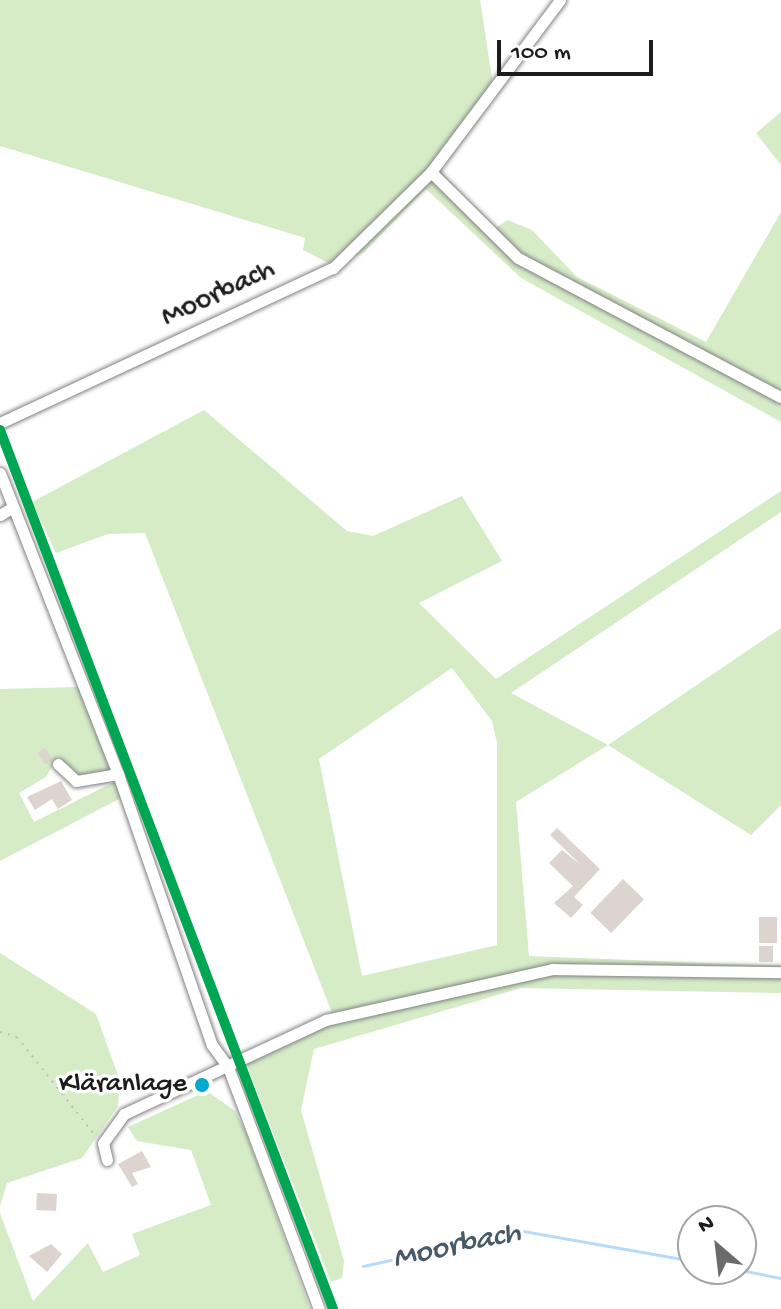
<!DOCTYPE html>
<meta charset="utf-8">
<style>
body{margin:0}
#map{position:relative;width:781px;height:1309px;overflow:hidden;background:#fff;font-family:"Gochi Hand",sans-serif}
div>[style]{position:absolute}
.green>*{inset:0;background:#d5ecc7}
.stream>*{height:3px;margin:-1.5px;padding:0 1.5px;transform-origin:1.5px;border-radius:1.5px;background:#b8dbf9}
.building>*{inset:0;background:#ddd3cf;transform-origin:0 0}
.path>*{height:2px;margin-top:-1px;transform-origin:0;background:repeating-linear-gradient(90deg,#bebebe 0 2px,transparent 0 8px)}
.roads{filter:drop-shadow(0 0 2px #828282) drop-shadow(0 0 2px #828282)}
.minor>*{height:11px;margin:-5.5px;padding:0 5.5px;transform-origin:5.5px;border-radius:5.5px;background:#fff}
.rail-1>*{height:10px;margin:-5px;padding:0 5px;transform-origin:5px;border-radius:5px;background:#00a651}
.dots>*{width:22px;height:22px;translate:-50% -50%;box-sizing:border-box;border:4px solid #fff;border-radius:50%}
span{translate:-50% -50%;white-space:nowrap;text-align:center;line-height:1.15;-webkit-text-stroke:7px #fff;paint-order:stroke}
.bus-label{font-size:28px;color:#1c1c1c}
.right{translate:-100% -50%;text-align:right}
.street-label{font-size:30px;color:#1c1c1c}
.water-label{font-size:32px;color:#485968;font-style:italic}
.north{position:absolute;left:677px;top:1205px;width:80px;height:80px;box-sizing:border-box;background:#fff;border:2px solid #a4a4a4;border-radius:50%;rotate:332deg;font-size:22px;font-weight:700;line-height:32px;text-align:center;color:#1c1c1c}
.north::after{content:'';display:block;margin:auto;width:28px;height:36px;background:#6b6b6b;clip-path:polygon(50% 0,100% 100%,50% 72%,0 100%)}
.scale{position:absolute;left:497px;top:40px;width:156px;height:36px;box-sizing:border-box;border:4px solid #1c1c1c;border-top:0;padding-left:10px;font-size:24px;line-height:28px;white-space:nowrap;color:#1c1c1c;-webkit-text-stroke:6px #fff;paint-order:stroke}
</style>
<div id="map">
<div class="green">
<div style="clip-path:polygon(0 0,480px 0,494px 91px,439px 169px,492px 230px,508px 220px,532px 230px,577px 277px,706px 342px,781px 212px,781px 422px,521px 278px,426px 189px,363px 253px,332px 265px,303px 250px,305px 238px,0 146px)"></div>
<div style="clip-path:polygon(781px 112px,781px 165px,756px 133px)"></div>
<div style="clip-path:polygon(evenodd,204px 410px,347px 531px,373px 536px,462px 496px,502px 561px,419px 603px,496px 679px,781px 491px,781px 512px,511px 693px,608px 745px,781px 628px,781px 805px,751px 835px,608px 745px,516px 802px,529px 956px,781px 966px,781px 993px,521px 988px,314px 1049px,301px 1110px,344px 1261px,342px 1278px,331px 1282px,244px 1058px,348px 1010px,332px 1013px,145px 533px,108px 534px,56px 553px,32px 502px,204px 410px,452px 668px,492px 721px,497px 743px,497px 945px,362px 976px,319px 759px,452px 668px)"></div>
<div style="clip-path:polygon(78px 687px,112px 770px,77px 776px,58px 756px,46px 777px,19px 793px,34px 822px,116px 781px,123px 797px,0 861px,0 689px)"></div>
<div style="clip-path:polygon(0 953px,96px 1014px,120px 1081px,118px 1106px,82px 1158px,7px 1183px,0 1206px)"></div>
<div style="clip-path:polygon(207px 1091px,235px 1111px,246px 1132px,310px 1309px,0 1309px,0 1213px,33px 1301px,88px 1243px,103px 1272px,140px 1255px,132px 1234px,211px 1205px,191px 1150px,137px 1141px,128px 1127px)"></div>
</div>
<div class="stream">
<div style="left:363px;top:1266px;width:164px;rotate:-12.3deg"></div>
<div style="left:523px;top:1231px;width:173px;rotate:10deg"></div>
<div style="left:735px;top:1269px;width:47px;rotate:11.1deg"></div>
</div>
<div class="building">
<div style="left:45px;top:748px;width:14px;height:9px;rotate:56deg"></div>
<div style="clip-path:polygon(61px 781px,72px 800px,58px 809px,52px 799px,35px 810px,27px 797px)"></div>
<div style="clip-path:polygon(557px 828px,600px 869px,574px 897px,583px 905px,571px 918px,554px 903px,573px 886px,549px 863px,562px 850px,581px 865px,550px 835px)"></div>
<div style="left:623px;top:879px;width:29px;height:47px;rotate:44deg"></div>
<div style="left:759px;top:917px;width:18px;height:26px"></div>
<div style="left:759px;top:946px;width:14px;height:16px"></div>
<div style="clip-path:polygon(142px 1151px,151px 1167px,132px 1173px,138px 1184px,132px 1187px,118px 1164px)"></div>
<div style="left:37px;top:1193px;width:20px;height:17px;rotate:3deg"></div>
<div style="clip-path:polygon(51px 1244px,62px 1254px,47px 1272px,29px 1256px)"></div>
</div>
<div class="path">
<div style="left:0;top:1032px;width:18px;rotate:16deg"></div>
<div style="left:17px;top:1037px;width:124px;rotate:51.6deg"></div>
</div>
<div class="roads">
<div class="minor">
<div style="left:560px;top:0;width:215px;rotate:126.9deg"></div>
<div style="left:431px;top:172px;width:122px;rotate:44.7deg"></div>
<div style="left:518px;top:258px;width:297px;rotate:27.9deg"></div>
<div style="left:0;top:423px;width:367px;rotate:-25deg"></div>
<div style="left:333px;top:268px;width:137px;rotate:-44.4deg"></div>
<div style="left:0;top:473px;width:323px;rotate:68.6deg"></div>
<div style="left:118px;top:774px;width:287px;rotate:70.9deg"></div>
<div style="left:212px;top:1045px;width:27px;rotate:54deg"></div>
<div style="left:0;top:515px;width:15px;rotate:-32deg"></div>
<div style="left:58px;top:764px;width:25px;rotate:43deg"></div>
<div style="left:76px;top:781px;width:43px;rotate:-9.5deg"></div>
<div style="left:228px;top:1067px;width:259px;rotate:69.4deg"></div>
<div style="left:107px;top:1160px;width:17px;rotate:-103deg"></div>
<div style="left:103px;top:1143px;width:36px;rotate:-54deg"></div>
<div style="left:124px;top:1114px;width:223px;rotate:-25deg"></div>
<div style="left:326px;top:1020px;width:232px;rotate:-12.7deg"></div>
<div style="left:552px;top:969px;width:229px;rotate:0.8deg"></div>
</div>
</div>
<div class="rail-1">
<div style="left:0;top:430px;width:940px;rotate:69.25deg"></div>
</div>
<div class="dots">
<div style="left:202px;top:1085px;background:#00a9ce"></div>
</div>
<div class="bus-label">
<span class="right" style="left:187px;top:1085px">Kläranlage</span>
</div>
<div class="street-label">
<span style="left:219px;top:295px;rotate:-25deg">Moorbach</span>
</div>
<div class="water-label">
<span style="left:457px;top:1247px;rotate:-12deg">Moorbach</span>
</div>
<div class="north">N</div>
<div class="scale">100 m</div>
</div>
